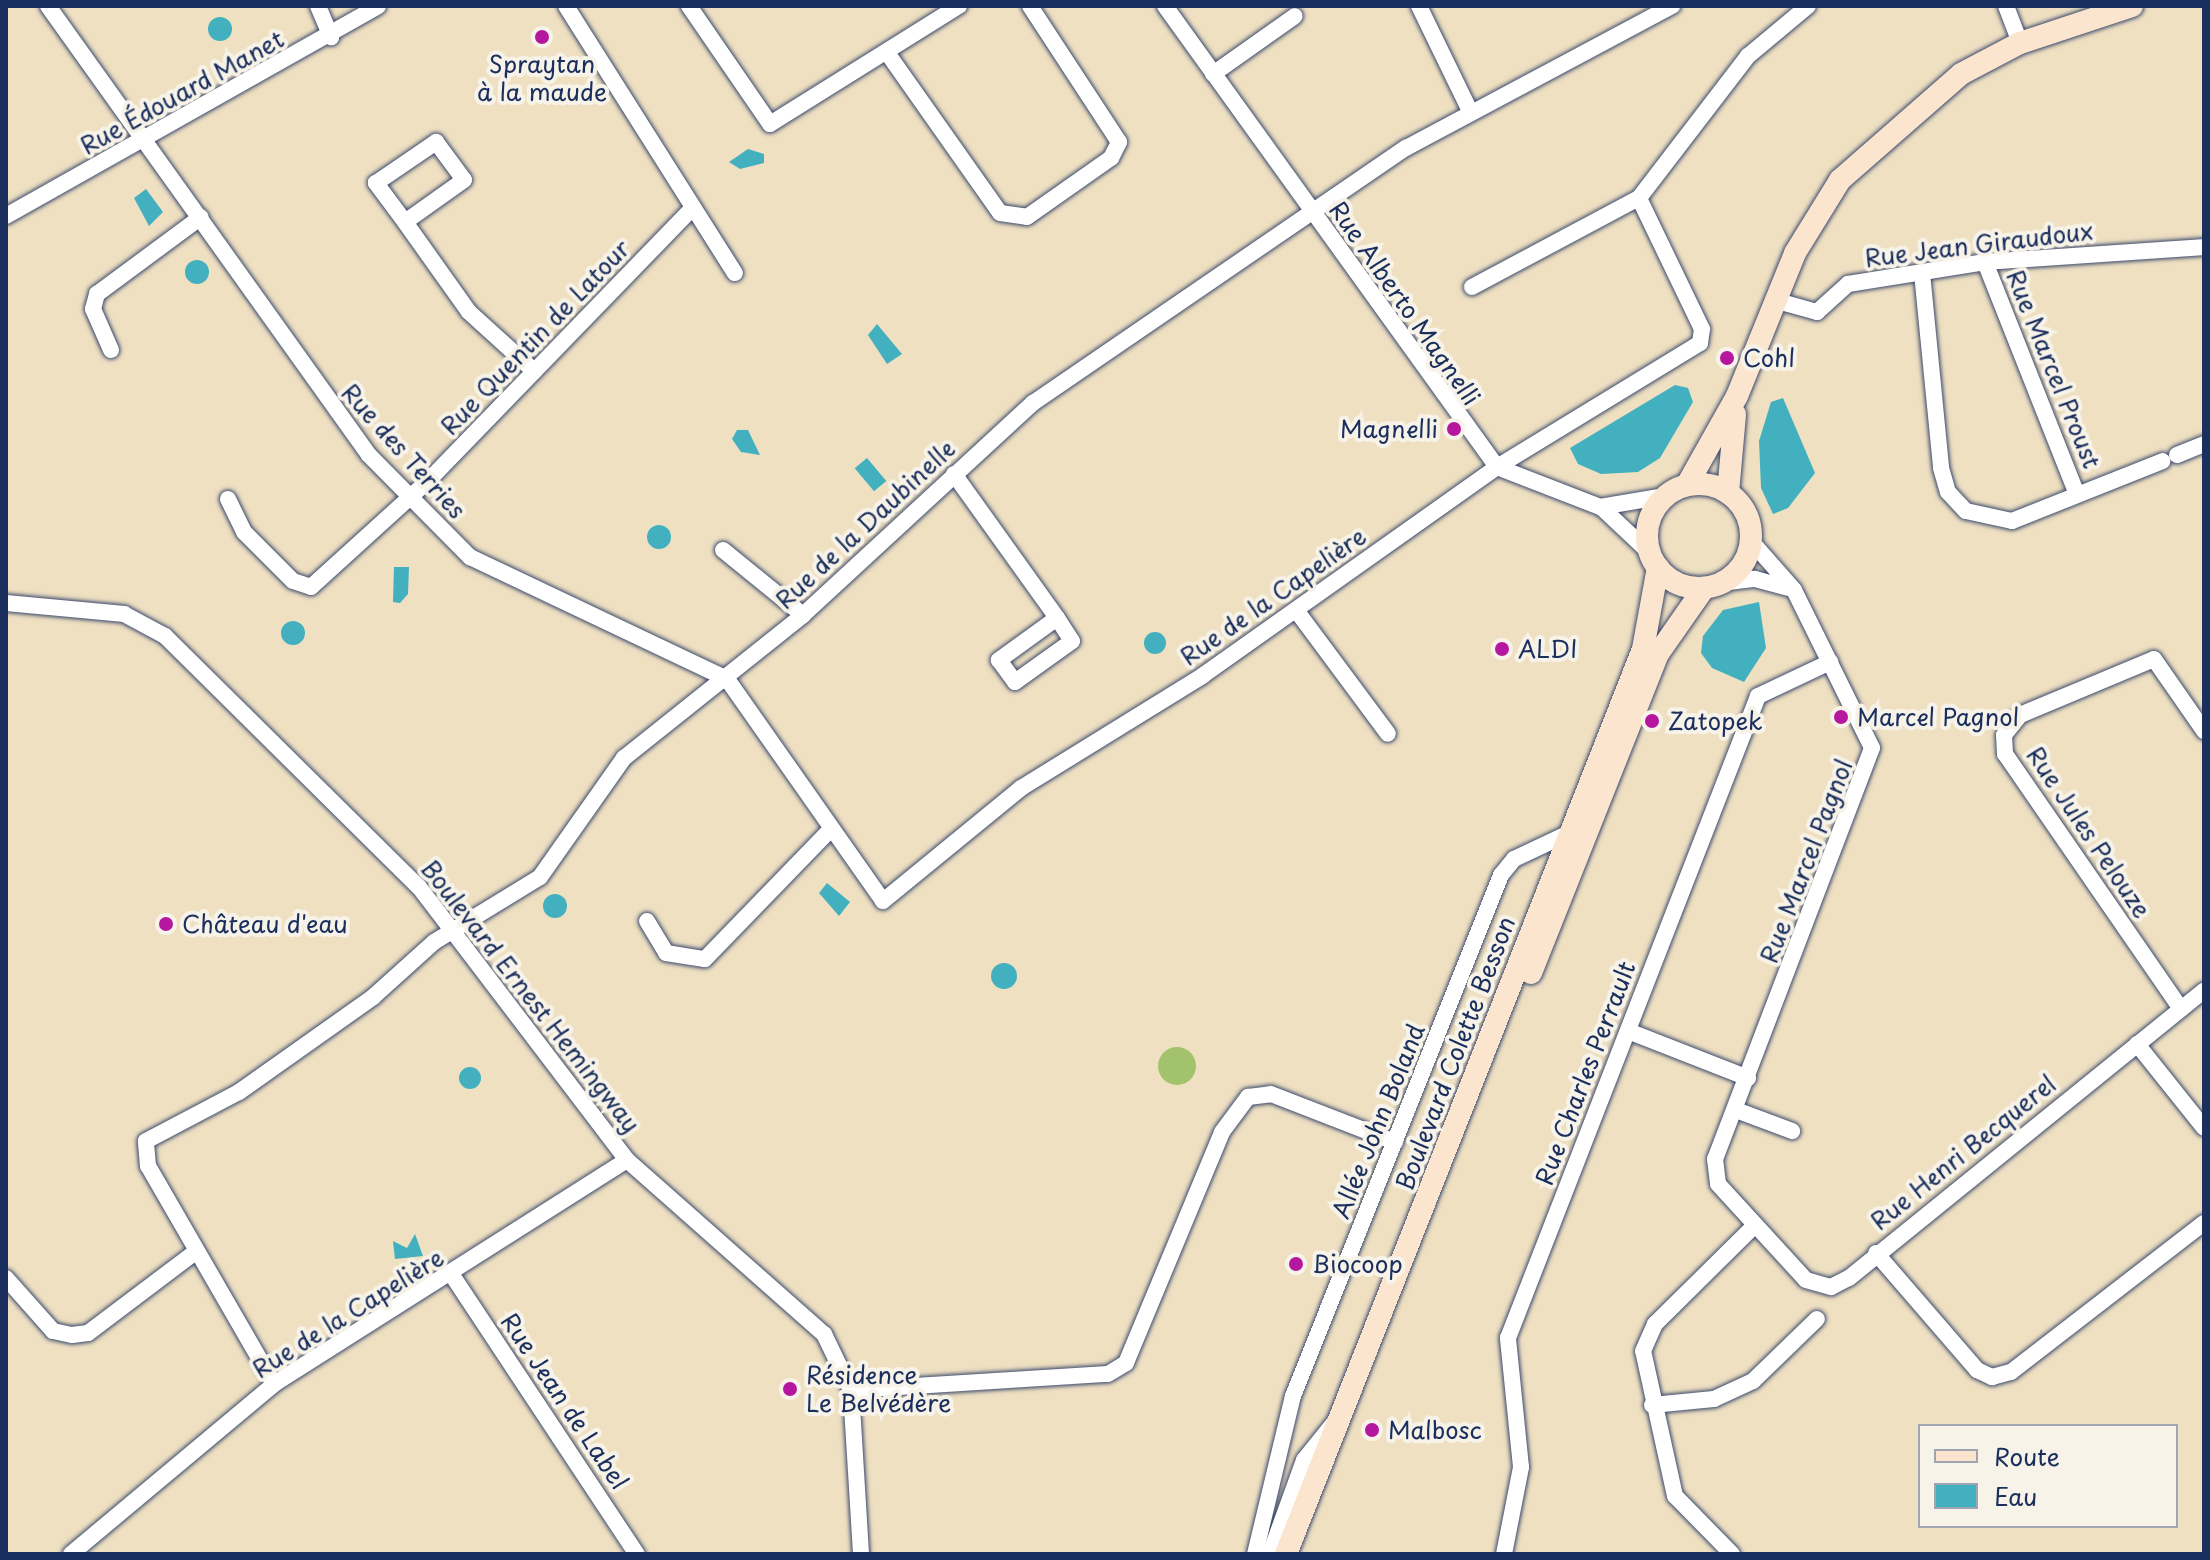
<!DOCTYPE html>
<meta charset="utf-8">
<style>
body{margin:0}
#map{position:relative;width:2210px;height:1560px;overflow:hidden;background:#efe0c2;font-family:"Playpen Sans",sans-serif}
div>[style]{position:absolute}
.green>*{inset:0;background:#a2c36b}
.round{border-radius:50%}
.water>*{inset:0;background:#42b0bf;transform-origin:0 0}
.roads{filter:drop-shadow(0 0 2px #3b4a6d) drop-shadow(0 0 2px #3b4a6d)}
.minor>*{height:16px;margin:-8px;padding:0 8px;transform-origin:8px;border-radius:8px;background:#fff}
.secondary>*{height:22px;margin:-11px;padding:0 11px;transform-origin:11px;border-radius:11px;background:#fce5cf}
.secondary>.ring{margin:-11px;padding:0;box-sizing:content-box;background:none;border:22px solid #fce5cf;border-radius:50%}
.dots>*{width:22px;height:22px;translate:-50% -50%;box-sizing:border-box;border:4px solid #f7f3e8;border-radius:50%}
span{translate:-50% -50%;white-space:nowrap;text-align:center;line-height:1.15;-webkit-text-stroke:8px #f7f3e8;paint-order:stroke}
.poi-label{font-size:24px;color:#1b2f5e}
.left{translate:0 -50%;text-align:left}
.right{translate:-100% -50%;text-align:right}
.street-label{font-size:24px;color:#1b2f5e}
.frame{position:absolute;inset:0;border:8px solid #1b2f5e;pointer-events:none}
.legend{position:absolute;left:1918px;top:1424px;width:260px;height:104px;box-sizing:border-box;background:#f7f3e8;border:2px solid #9fa5b1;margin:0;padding:10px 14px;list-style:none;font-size:24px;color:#1b2f5e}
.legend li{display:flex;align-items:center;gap:16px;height:40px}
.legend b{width:40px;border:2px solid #9fa5b1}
</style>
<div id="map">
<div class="green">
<div class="round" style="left:1158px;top:1047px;width:38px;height:38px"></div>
</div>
<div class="water">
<div class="round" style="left:208px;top:17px;width:24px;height:24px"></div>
<div style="clip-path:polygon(748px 149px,764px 154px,764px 163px,740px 169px,729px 162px)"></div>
<div style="clip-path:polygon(146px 189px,163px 212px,149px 226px,134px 198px)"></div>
<div class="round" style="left:185px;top:260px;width:24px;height:24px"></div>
<div style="clip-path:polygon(877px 324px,902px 354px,887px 364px,868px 335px)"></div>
<div style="clip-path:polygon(1675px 385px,1688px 388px,1693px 402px,1660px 458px,1638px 472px,1601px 474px,1578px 464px,1570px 448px)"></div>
<div style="clip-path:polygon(1783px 398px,1815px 473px,1788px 508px,1773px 514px,1761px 488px,1759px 441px,1771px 402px)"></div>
<div style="clip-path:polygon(737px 430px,748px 430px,760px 455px,741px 452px,732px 439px)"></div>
<div style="left:867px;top:458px;width:30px;height:16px;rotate:50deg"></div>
<div class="round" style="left:647px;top:525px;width:24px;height:24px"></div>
<div style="clip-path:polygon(394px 567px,409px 567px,408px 594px,400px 603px,393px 602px)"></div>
<div style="clip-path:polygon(1759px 602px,1766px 648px,1744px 682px,1712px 668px,1701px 653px,1703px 636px,1723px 610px)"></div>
<div class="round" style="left:281px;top:621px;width:24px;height:24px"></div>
<div class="round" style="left:1144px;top:632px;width:22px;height:22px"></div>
<div style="clip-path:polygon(827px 883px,850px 902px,839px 916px,819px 893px)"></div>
<div class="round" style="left:543px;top:894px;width:24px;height:24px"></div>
<div class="round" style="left:991px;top:963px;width:26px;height:26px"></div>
<div class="round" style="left:459px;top:1067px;width:22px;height:22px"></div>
<div style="clip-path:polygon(415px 1234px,423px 1256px,395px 1259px,393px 1241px,407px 1248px)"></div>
</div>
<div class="roads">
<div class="minor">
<div style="left:48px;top:6px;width:552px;rotate:54.44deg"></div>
<div style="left:369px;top:455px;width:144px;rotate:45.3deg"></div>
<div style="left:470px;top:557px;width:284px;rotate:25.4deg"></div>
<div style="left:727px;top:679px;width:271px;rotate:54.9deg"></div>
<div style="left:883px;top:901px;width:178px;rotate:-39.3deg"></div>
<div style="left:1021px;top:788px;width:213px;rotate:-31.7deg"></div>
<div style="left:1202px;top:676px;width:362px;rotate:-35.3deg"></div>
<div style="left:1497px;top:467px;width:238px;rotate:-31.4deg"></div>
<div style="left:1700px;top:343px;width:14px;rotate:-82deg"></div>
<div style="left:1702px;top:329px;width:145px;rotate:-115.7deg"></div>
<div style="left:318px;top:6px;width:34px;rotate:67deg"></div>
<div style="left:566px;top:6px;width:316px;rotate:57.7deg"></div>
<div style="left:689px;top:6px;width:143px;rotate:55.5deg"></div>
<div style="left:770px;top:124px;width:223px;rotate:-32deg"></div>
<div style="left:1165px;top:6px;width:568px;rotate:54.24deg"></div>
<div style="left:1497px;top:467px;width:110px;rotate:21.2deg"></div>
<div style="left:1600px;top:507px;width:66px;rotate:-9.6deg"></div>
<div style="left:1419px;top:6px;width:117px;rotate:64.1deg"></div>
<div style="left:2006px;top:6px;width:40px;rotate:69deg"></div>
<div style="left:888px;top:54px;width:194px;rotate:54.8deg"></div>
<div style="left:1000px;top:213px;width:27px;rotate:8deg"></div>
<div style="left:1027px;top:217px;width:103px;rotate:-35.1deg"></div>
<div style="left:1111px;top:158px;width:18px;rotate:-63deg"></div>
<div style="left:1119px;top:142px;width:163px;rotate:-123.2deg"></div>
<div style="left:1213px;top:74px;width:100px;rotate:-35.3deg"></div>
<div style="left:6px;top:216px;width:427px;rotate:-29.4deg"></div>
<div style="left:405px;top:222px;width:49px;rotate:-126.6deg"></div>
<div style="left:376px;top:183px;width:73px;rotate:-34.3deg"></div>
<div style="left:436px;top:142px;width:47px;rotate:53.6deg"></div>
<div style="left:464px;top:180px;width:72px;rotate:144.6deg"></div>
<div style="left:405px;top:222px;width:110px;rotate:54.6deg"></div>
<div style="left:469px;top:312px;width:88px;rotate:42.2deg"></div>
<div style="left:1985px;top:262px;width:250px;rotate:68.4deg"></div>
<div style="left:1922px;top:273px;width:196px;rotate:84.4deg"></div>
<div style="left:1941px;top:468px;width:25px;rotate:74deg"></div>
<div style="left:1948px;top:492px;width:26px;rotate:47deg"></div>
<div style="left:1966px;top:511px;width:47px;rotate:12.3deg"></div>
<div style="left:2012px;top:521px;width:162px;rotate:-21.7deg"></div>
<div style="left:1472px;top:287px;width:189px;rotate:-28.1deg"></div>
<div style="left:1639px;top:198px;width:179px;rotate:-52.5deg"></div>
<div style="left:1748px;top:56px;width:78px;rotate:-39.8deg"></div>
<div style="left:1774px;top:300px;width:45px;rotate:15.6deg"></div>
<div style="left:1817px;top:312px;width:42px;rotate:-42.1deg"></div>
<div style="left:1848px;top:284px;width:139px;rotate:-9.1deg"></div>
<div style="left:1985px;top:262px;width:220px;rotate:-3.9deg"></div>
<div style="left:111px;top:350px;width:45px;rotate:-113.7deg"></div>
<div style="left:93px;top:309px;width:16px;rotate:-75deg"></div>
<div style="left:97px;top:294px;width:129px;rotate:-36.5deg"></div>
<div style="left:2177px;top:455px;width:29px;rotate:-22deg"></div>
<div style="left:954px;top:474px;width:177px;rotate:54.4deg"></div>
<div style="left:1057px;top:618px;width:72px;rotate:144.1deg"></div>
<div style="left:999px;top:660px;width:27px;rotate:54deg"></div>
<div style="left:1015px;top:682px;width:70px;rotate:-35.7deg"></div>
<div style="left:1072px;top:641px;width:27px;rotate:-123deg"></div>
<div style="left:228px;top:499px;width:37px;rotate:64deg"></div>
<div style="left:244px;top:532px;width:69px;rotate:45deg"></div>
<div style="left:293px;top:581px;width:19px;rotate:18deg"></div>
<div style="left:311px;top:587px;width:159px;rotate:-42.2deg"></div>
<div style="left:429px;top:480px;width:378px;rotate:-45.9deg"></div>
<div style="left:1601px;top:507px;width:67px;rotate:43.2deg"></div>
<div style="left:1751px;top:541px;width:65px;rotate:48.7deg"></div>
<div style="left:1794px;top:590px;width:176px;rotate:63.7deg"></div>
<div style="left:1872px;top:748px;width:440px;rotate:110.9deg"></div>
<div style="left:1715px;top:1159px;width:25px;rotate:83deg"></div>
<div style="left:1718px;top:1184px;width:130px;rotate:47.5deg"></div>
<div style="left:1806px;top:1280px;width:26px;rotate:16deg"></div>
<div style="left:1831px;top:1287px;width:20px;rotate:-27deg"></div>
<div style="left:1849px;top:1278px;width:457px;rotate:-39deg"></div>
<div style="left:723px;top:550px;width:103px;rotate:39.1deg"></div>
<div style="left:1720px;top:583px;width:35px;rotate:-7deg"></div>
<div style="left:1755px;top:579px;width:35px;rotate:15deg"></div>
<div style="left:6px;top:603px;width:119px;rotate:5.3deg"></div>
<div style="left:124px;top:614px;width:47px;rotate:28.2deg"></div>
<div style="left:165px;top:636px;width:357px;rotate:44.7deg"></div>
<div style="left:419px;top:887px;width:343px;rotate:52.7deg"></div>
<div style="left:627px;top:1160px;width:263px;rotate:41.5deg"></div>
<div style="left:824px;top:1334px;width:62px;rotate:64.3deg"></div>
<div style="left:851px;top:1390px;width:164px;rotate:86.5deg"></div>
<div style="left:1296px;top:610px;width:154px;rotate:53.4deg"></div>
<div style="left:647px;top:921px;width:37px;rotate:59deg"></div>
<div style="left:666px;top:953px;width:39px;rotate:9deg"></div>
<div style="left:705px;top:959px;width:181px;rotate:-45.9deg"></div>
<div style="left:2181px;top:1009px;width:310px;rotate:-124.6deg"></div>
<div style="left:2005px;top:754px;width:19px;rotate:-93deg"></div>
<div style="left:2004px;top:735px;width:26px;rotate:-51deg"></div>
<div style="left:2020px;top:715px;width:145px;rotate:-22.7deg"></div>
<div style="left:2154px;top:659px;width:88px;rotate:55.2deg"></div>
<div style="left:1628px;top:1031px;width:129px;rotate:21.4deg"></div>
<div style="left:2137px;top:1044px;width:107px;rotate:51.4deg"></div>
<div style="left:1736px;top:1110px;width:60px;rotate:20.6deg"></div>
<div style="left:1876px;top:1253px;width:155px;rotate:49.2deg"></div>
<div style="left:1977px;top:1370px;width:17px;rotate:25deg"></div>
<div style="left:1992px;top:1377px;width:20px;rotate:-15deg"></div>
<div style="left:2011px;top:1372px;width:244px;rotate:-37.7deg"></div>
<div style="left:452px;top:1275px;width:335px;rotate:56.5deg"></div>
<div style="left:6px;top:1278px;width:71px;rotate:48.4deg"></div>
<div style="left:53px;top:1331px;width:19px;rotate:12deg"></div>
<div style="left:72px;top:1335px;width:16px;rotate:-7deg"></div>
<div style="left:88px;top:1333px;width:133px;rotate:-37deg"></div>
<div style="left:274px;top:1384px;width:252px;rotate:-120deg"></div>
<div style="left:148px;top:1166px;width:25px;rotate:-95deg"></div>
<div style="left:146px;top:1141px;width:105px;rotate:-27.8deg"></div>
<div style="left:239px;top:1092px;width:164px;rotate:-35.3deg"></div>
<div style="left:373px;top:997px;width:82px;rotate:-42deg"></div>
<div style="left:434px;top:942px;width:124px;rotate:-31.5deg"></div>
<div style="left:540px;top:877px;width:146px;rotate:-54.8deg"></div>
<div style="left:624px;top:758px;width:229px;rotate:-38.6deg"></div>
<div style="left:803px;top:615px;width:313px;rotate:-42.7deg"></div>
<div style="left:1033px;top:403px;width:452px;rotate:-34.4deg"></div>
<div style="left:1406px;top:148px;width:302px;rotate:-28.1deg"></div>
<div style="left:851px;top:1390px;width:257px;rotate:-3.6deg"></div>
<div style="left:1108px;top:1374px;width:21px;rotate:-31deg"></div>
<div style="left:1126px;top:1363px;width:250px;rotate:-67.4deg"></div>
<div style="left:1222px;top:1132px;width:44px;rotate:-53.4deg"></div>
<div style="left:1248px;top:1097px;width:23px;rotate:-7deg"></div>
<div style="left:1271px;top:1094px;width:133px;rotate:21.2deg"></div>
<div style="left:1652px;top:1405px;width:62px;rotate:-5.5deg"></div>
<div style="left:1714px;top:1399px;width:43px;rotate:-24.8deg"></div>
<div style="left:1753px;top:1381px;width:89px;rotate:-44.1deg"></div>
<div style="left:71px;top:1554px;width:265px;rotate:-39.9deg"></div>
<div style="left:274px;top:1384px;width:418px;rotate:-32.4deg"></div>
<div style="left:1255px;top:1554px;width:163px;rotate:-76.5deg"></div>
<div style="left:1293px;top:1396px;width:561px;rotate:-68.24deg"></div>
<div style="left:1501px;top:875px;width:21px;rotate:-51deg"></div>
<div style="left:1514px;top:859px;width:61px;rotate:-25.3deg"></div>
<div style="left:1270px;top:1554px;width:100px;rotate:-70.1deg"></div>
<div style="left:1304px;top:1460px;width:53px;rotate:-51.2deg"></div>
<div style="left:1504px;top:1554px;width:89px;rotate:-78.9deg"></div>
<div style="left:1521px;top:1467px;width:130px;rotate:-95.8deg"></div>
<div style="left:1508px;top:1338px;width:689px;rotate:-68.72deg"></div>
<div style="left:1758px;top:696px;width:80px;rotate:-25.3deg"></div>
<div style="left:1732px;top:1554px;width:81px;rotate:-134.5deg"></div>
<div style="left:1675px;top:1496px;width:148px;rotate:-102.4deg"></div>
<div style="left:1643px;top:1351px;width:30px;rotate:-66deg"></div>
<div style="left:1655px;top:1324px;width:141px;rotate:-44.7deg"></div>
</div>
<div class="secondary">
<div class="ring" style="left:1647px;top:484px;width:82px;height:82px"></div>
<div style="left:1687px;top:485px;width:102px;rotate:-60.7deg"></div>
<div style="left:1737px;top:396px;width:154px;rotate:-67.9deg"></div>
<div style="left:1795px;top:253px;width:86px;rotate:-58.3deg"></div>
<div style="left:1840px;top:180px;width:161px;rotate:-41.2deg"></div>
<div style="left:1961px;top:74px;width:67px;rotate:-27.7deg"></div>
<div style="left:2020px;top:43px;width:118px;rotate:-18.3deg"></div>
<div style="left:1728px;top:493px;width:79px;rotate:-84.9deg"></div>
<div style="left:1531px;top:973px;width:343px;rotate:-68.3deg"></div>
<div style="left:1658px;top:654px;width:80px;rotate:-55.1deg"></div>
<div style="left:1286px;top:1554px;width:973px;rotate:-68.47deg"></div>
<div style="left:1643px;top:649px;width:83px;rotate:-79.6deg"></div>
</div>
</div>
<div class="dots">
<div style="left:542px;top:37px;background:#b5179e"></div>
<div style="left:1727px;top:358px;background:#b5179e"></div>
<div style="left:1454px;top:429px;background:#b5179e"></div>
<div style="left:1502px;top:649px;background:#b5179e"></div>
<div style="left:1841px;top:717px;background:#b5179e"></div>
<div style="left:1652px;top:721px;background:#b5179e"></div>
<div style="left:166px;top:924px;background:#b5179e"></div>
<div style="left:1296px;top:1264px;background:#b5179e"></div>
<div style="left:790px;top:1389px;background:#b5179e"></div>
<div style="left:1372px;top:1430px;background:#b5179e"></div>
</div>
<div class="poi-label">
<span style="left:542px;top:78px">Spraytan<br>à la maude</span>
<span class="left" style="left:1743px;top:358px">Cohl</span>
<span class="right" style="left:1438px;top:429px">Magnelli</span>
<span class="left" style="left:1518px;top:649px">ALDI</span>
<span class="left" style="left:1857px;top:717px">Marcel Pagnol</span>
<span class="left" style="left:1668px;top:721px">Zatopek</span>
<span class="left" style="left:182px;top:924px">Château d'eau</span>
<span class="left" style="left:1312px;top:1264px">Biocoop</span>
<span class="left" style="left:806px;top:1389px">Résidence<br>Le Belvédère</span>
<span class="left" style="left:1388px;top:1430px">Malbosc</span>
</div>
<div class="street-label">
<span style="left:182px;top:92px;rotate:-29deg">Rue Édouard Manet</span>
<span style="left:1979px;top:244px;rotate:-7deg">Rue Jean Giraudoux</span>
<span style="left:1405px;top:303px;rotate:55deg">Rue Alberto Magnelli</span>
<span style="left:535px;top:337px;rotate:-46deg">Rue Quentin de Latour</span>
<span style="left:2054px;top:369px;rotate:68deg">Rue Marcel Proust</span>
<span style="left:404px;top:451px;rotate:48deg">Rue des Terries</span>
<span style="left:865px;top:524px;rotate:-43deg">Rue de la Daubinelle</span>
<span style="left:1273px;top:596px;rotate:-35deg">Rue de la Capelière</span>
<span style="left:2089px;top:832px;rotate:56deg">Rue Jules Pelouze</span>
<span style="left:1806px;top:861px;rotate:-69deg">Rue Marcel Pagnol</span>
<span style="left:531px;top:996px;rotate:52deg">Boulevard Ernest Hemingway</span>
<span style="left:1455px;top:1053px;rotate:-69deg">Boulevard Colette Besson</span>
<span style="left:1585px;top:1073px;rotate:-69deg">Rue Charles Perrault</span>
<span style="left:1378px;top:1121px;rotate:-68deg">Allée John Boland</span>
<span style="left:1963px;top:1152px;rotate:-39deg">Rue Henri Becquerel</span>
<span style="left:348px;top:1313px;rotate:-32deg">Rue de la Capelière</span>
<span style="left:565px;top:1401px;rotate:56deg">Rue Jean de Label</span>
</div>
<div class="frame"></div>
<ul class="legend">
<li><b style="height:10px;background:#fce5cf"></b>Route</li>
<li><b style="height:22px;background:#42b0bf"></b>Eau</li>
</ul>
</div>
